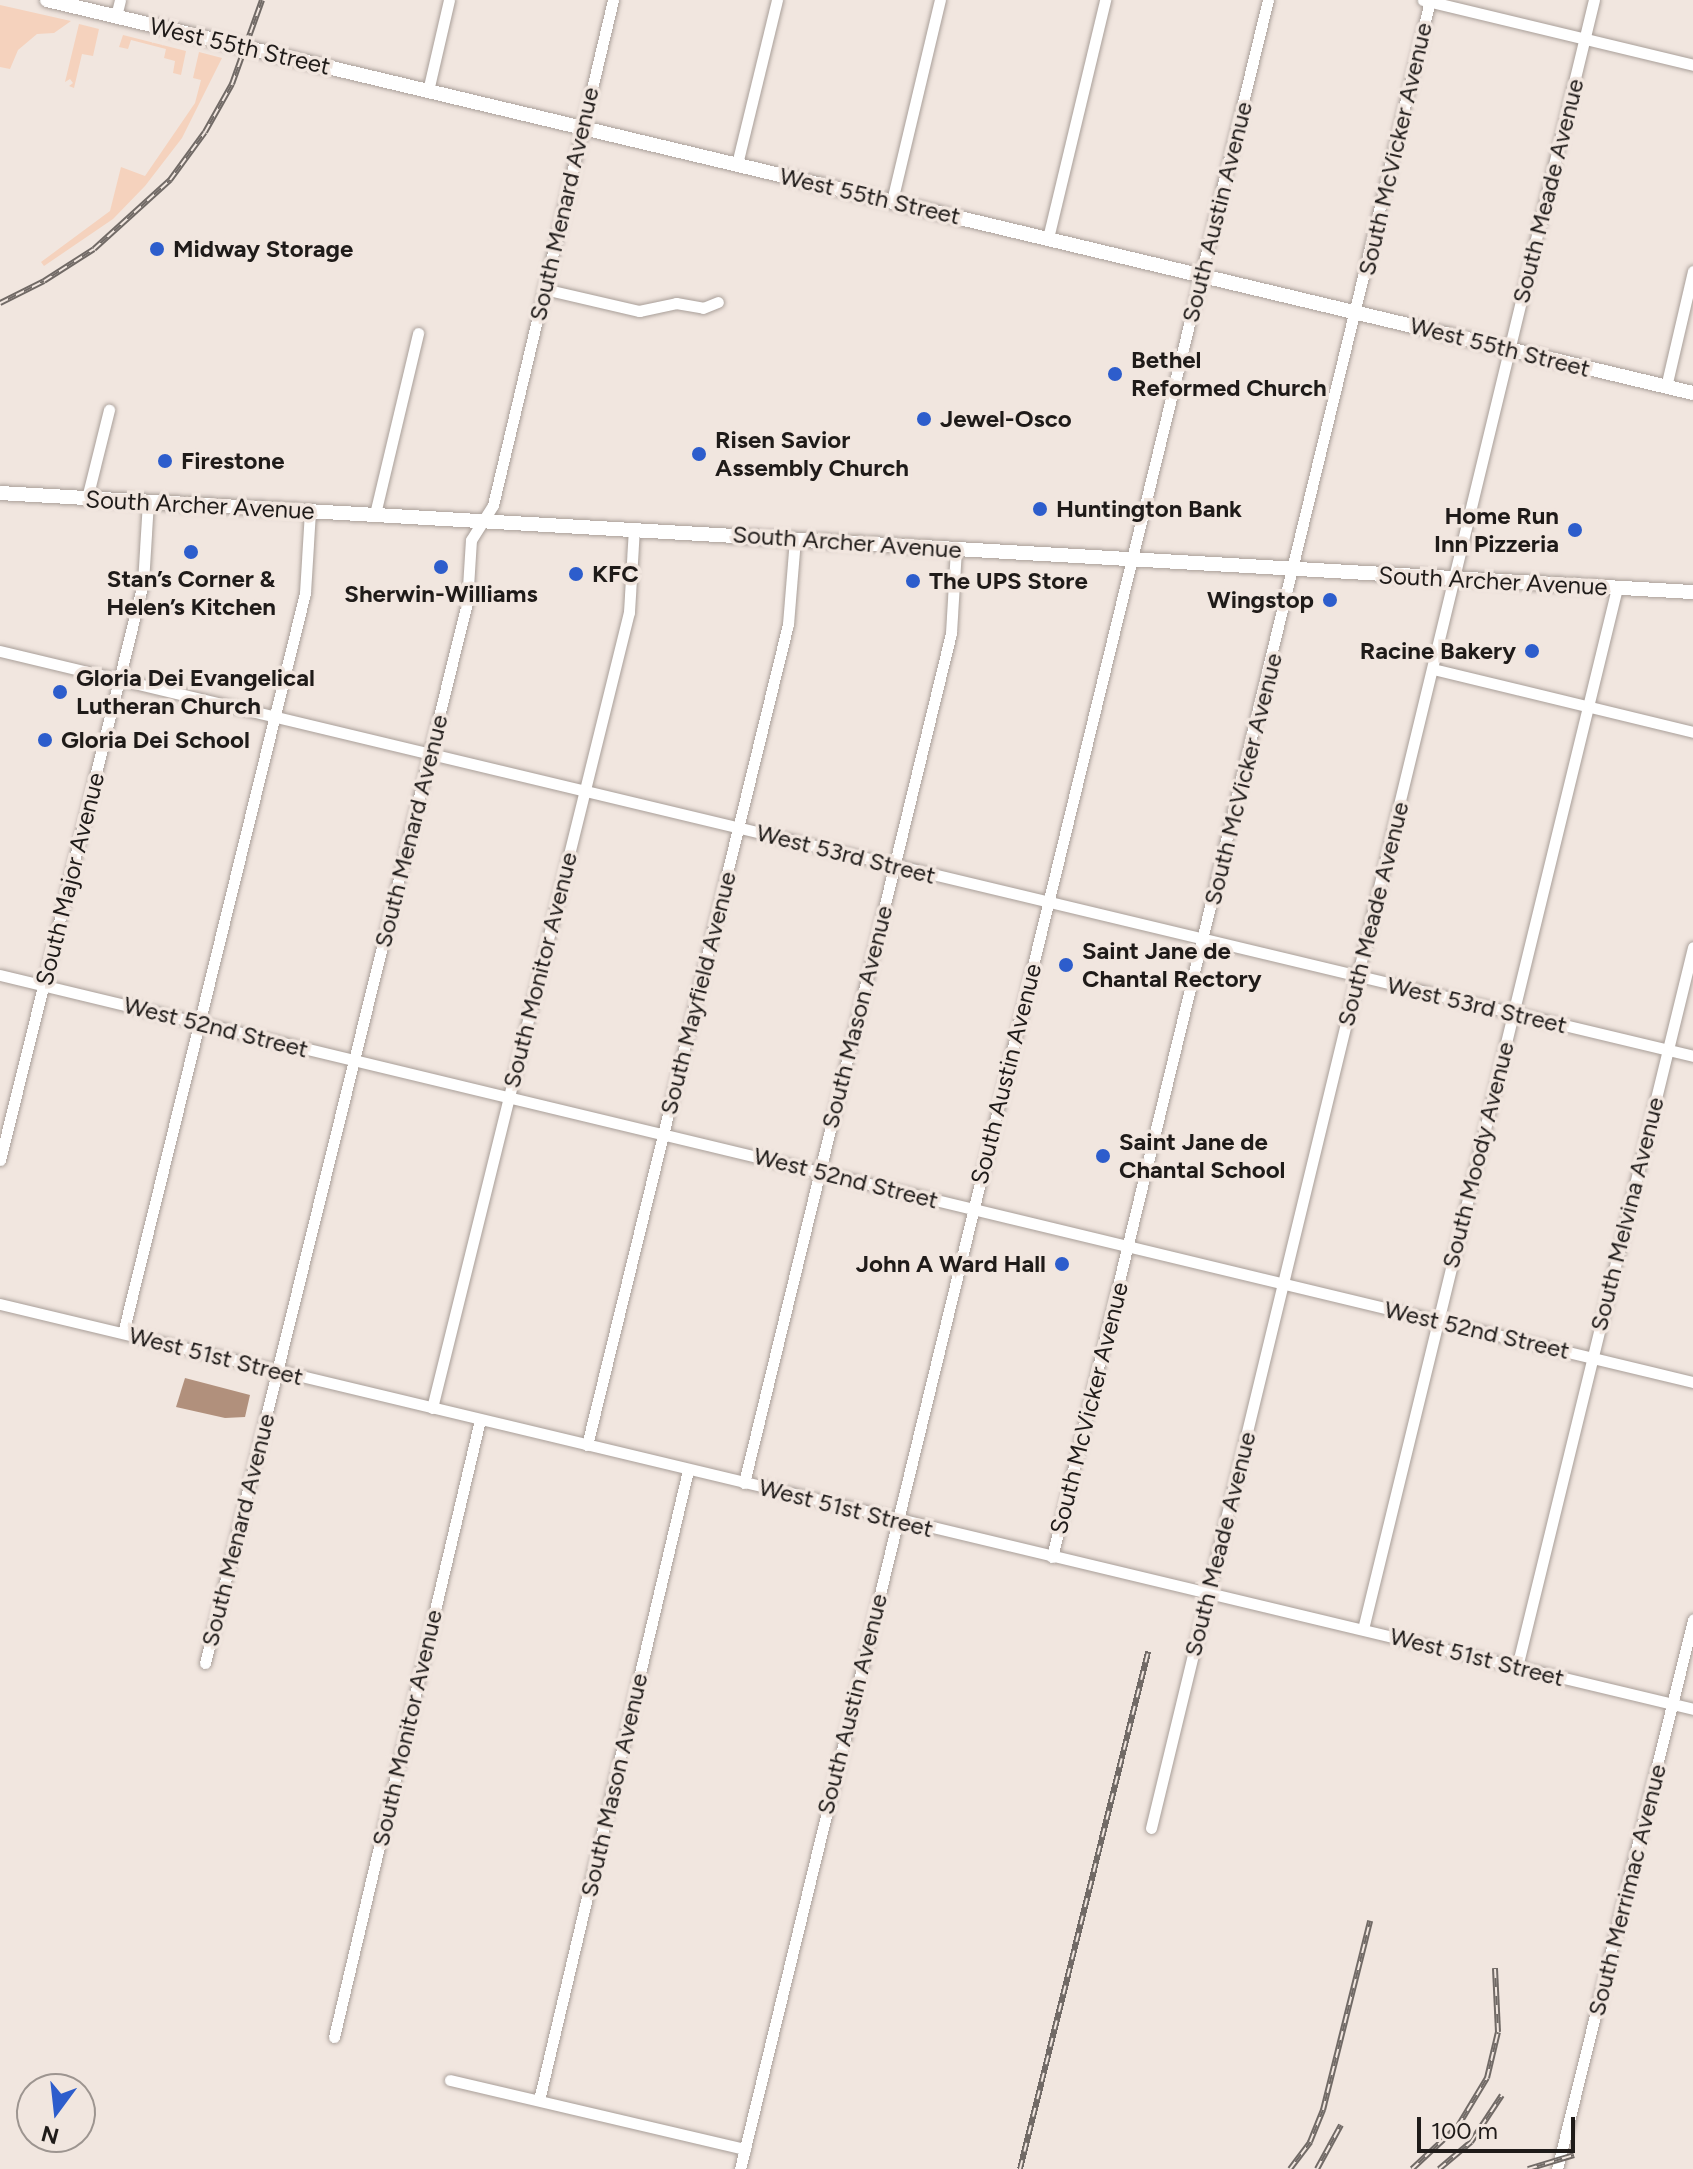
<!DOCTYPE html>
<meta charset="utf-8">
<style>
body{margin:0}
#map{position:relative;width:1693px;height:2169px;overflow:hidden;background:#f1e6df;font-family:Figtree,sans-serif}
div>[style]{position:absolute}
.green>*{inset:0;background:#f5d2bd}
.water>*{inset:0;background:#b1907c}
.roads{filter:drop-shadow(0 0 2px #a99f99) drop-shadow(0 0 2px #a99f99)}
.minor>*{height:11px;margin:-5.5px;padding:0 5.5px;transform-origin:5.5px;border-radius:5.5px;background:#fff}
.major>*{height:14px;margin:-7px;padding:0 7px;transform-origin:7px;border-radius:7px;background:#fff}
.rail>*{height:6px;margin-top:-3px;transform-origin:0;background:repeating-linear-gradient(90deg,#f1e6df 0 9px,#716a66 0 18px);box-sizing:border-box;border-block:2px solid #716a66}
.dots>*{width:22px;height:22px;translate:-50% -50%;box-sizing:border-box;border:4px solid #f1e6df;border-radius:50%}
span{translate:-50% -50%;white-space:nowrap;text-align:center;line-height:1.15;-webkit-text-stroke:7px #f1e6df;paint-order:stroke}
.street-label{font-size:24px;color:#1f1b19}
.poi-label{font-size:24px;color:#1f1b19;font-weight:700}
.left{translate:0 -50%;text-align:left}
.right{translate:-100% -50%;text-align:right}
.north{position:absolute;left:16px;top:2073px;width:80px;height:80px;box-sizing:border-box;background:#f1e6df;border:2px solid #9d9590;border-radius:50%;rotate:195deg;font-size:22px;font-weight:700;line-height:32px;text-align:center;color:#1f1b19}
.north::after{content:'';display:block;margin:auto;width:28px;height:36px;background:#2d5dcc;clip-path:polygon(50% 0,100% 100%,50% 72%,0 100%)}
.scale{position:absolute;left:1417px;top:2117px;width:158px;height:36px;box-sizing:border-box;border:4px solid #1f1b19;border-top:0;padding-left:10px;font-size:24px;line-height:28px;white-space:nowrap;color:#1f1b19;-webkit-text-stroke:6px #f1e6df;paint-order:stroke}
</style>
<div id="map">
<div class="green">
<div style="clip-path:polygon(0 5px,71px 21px,54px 33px,37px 34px,18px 50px,10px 69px,0 67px)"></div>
<div style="clip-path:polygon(79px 24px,99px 29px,93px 56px,82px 54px,74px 88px,69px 86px,73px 83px,70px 79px,65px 82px)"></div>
<div style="clip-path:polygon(123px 35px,186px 51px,181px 75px,173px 73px,175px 61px,164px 58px,166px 49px,131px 40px,128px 49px,119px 47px)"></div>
<div style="clip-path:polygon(199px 52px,222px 58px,182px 138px,145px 186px,113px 219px,44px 266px,41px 262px,110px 211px,121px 167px,145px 176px,195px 103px,201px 80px,193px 78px)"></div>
</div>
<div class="water">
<div style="clip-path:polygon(185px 1378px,250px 1395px,245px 1417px,225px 1418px,176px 1407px)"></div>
</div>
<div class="roads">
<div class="minor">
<div style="left:1423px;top:0;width:278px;rotate:13.5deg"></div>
<div style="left:116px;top:16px;width:16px;rotate:-76deg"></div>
<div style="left:428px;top:91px;width:93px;rotate:-77deg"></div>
<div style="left:737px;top:164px;width:169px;rotate:-76.3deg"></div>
<div style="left:892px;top:201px;width:207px;rotate:-76.6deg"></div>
<div style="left:1048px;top:238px;width:245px;rotate:-76.5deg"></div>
<div style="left:544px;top:289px;width:98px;rotate:13deg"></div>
<div style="left:639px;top:311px;width:38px;rotate:-12deg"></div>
<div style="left:676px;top:303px;width:27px;rotate:10deg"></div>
<div style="left:703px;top:308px;width:16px;rotate:-22deg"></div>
<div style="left:1666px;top:387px;width:119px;rotate:-76.9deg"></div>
<div style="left:87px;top:498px;width:91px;rotate:-76deg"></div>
<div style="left:375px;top:514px;width:186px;rotate:-76.6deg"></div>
<div style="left:0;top:651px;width:1741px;rotate:13.45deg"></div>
<div style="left:1433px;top:669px;width:268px;rotate:13.6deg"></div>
<div style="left:0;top:975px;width:1741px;rotate:13.52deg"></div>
<div style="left:0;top:1160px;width:594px;rotate:-76.08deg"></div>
<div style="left:143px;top:583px;width:81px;rotate:-86.5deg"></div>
<div style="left:0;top:1304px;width:1741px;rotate:13.45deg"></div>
<div style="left:123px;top:1333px;width:762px;rotate:-76.18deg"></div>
<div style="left:305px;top:593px;width:82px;rotate:-86.5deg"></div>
<div style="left:432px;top:1408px;width:820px;rotate:-76.1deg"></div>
<div style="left:629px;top:612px;width:83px;rotate:-86.6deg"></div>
<div style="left:587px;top:1445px;width:845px;rotate:-76.24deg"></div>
<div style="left:788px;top:624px;width:86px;rotate:-85.3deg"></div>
<div style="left:744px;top:1483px;width:875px;rotate:-76.31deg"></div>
<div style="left:951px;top:633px;width:84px;rotate:-86.6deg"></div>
<div style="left:1052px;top:1557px;width:1602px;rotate:-76.35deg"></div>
<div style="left:1363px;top:1629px;width:1072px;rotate:-76.29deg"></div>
<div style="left:205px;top:1663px;width:1092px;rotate:-76.12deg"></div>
<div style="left:467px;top:603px;width:63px;rotate:-86.4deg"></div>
<div style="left:471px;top:540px;width:41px;rotate:-57.8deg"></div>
<div style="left:493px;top:505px;width:519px;rotate:-76.63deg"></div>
<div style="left:1517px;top:1667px;width:741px;rotate:-76.26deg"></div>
<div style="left:1151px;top:1828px;width:1881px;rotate:-76.38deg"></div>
<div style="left:334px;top:2037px;width:634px;rotate:-76.69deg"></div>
<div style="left:450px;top:2080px;width:303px;rotate:13.2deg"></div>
<div style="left:539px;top:2100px;width:647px;rotate:-76.69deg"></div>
<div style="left:740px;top:2169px;width:2232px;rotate:-76.32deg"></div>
<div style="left:1557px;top:2169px;width:566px;rotate:-76.09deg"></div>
</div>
<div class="major">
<div style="left:47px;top:0;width:1692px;rotate:13.43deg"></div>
<div style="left:0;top:493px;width:1696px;rotate:3.35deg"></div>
</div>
</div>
<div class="rail">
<div style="left:0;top:303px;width:49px;rotate:-26.6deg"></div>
<div style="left:44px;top:281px;width:59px;rotate:-32.6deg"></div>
<div style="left:94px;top:249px;width:103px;rotate:-42.2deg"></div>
<div style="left:170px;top:180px;width:59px;rotate:-53.9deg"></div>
<div style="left:205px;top:132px;width:55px;rotate:-60.6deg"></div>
<div style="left:232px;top:84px;width:89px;rotate:-70.3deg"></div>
<div style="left:1020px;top:2169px;width:533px;rotate:-76.09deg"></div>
<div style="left:1290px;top:2169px;width:34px;rotate:-53deg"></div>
<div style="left:1310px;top:2142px;width:35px;rotate:-68deg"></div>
<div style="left:1323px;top:2110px;width:195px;rotate:-76deg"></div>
<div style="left:1317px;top:2169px;width:50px;rotate:-61.4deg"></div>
<div style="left:1412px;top:2169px;width:63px;rotate:-43.1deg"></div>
<div style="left:1458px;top:2126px;width:56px;rotate:-58.9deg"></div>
<div style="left:1487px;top:2078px;width:47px;rotate:-76.6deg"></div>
<div style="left:1498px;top:2032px;width:64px;rotate:-92.7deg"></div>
<div style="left:1439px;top:2169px;width:42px;rotate:-40.2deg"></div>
<div style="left:1471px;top:2142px;width:56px;rotate:-56.6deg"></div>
<div style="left:1528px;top:2169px;width:48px;rotate:-16.9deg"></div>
</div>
<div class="dots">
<div style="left:157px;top:249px;background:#2d5dcc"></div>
<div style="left:1115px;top:374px;background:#2d5dcc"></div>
<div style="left:924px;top:419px;background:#2d5dcc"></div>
<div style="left:699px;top:454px;background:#2d5dcc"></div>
<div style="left:165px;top:461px;background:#2d5dcc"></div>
<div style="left:1040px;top:509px;background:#2d5dcc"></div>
<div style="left:1575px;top:530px;background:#2d5dcc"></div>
<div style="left:191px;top:552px;background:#2d5dcc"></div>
<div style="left:441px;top:567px;background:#2d5dcc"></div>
<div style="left:576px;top:574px;background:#2d5dcc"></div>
<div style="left:913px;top:581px;background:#2d5dcc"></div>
<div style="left:1330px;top:600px;background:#2d5dcc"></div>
<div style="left:1532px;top:651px;background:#2d5dcc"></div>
<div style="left:60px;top:692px;background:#2d5dcc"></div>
<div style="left:45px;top:740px;background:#2d5dcc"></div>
<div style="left:1066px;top:965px;background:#2d5dcc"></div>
<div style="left:1103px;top:1156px;background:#2d5dcc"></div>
<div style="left:1062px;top:1264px;background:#2d5dcc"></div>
</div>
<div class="street-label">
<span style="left:240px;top:46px;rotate:13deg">West 55th Street</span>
<span style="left:1395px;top:149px;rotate:-77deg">South McVicker Avenue</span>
<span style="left:1548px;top:191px;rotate:-76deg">South Meade Avenue</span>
<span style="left:870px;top:196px;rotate:13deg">West 55th Street</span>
<span style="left:564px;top:204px;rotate:-77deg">South Menard Avenue</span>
<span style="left:1217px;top:212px;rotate:-76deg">South Austin Avenue</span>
<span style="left:1500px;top:347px;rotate:14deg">West 55th Street</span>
<span style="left:200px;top:505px;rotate:3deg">South Archer Avenue</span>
<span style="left:847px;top:542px;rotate:4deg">South Archer Avenue</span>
<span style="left:1493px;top:581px;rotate:3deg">South Archer Avenue</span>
<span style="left:1243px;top:779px;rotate:-76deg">South McVicker Avenue</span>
<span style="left:411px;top:831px;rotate:-76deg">South Menard Avenue</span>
<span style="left:846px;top:854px;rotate:14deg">West 53rd Street</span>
<span style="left:70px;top:879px;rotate:-76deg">South Major Avenue</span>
<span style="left:1373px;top:914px;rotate:-76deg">South Meade Avenue</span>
<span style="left:540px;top:970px;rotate:-76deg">South Monitor Avenue</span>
<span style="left:698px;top:993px;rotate:-76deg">South Mayfield Avenue</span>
<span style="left:1477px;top:1005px;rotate:13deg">West 53rd Street</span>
<span style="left:857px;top:1017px;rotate:-76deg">South Mason Avenue</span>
<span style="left:216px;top:1027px;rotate:14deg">West 52nd Street</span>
<span style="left:1006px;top:1074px;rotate:-76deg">South Austin Avenue</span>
<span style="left:1478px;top:1155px;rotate:-76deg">South Moody Avenue</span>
<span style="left:846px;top:1178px;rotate:14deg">West 52nd Street</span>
<span style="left:1627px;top:1214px;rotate:-76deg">South Melvina Avenue</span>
<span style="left:1477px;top:1330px;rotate:13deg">West 52nd Street</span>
<span style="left:216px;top:1356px;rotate:14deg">West 51st Street</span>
<span style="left:1089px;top:1408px;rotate:-76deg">South McVicker Avenue</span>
<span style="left:846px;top:1508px;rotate:14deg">West 51st Street</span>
<span style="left:238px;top:1530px;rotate:-76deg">South Menard Avenue</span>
<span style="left:1220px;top:1544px;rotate:-76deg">South Meade Avenue</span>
<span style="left:1477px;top:1657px;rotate:14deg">West 51st Street</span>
<span style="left:852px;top:1704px;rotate:-76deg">South Austin Avenue</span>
<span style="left:407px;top:1728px;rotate:-77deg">South Monitor Avenue</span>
<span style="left:614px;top:1785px;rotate:-77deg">South Mason Avenue</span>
<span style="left:1627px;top:1890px;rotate:-76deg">South Merrimac Avenue</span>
</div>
<div class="poi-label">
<span class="left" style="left:173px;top:249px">Midway Storage</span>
<span class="left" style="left:1131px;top:374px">Bethel<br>Reformed Church</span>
<span class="left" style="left:940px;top:419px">Jewel-Osco</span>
<span class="left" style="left:715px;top:454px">Risen Savior<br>Assembly Church</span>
<span class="left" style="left:181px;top:461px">Firestone</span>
<span class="left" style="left:1056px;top:509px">Huntington Bank</span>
<span class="right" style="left:1559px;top:530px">Home Run<br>Inn Pizzeria</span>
<span class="left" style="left:592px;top:574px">KFC</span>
<span style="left:191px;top:593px">Stan’s Corner &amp;<br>Helen’s Kitchen</span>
<span class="left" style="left:929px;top:581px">The UPS Store</span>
<span style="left:441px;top:594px">Sherwin-Williams</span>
<span class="right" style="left:1314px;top:600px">Wingstop</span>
<span class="right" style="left:1516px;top:651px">Racine Bakery</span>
<span class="left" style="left:76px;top:692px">Gloria Dei Evangelical<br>Lutheran Church</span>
<span class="left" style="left:61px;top:740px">Gloria Dei School</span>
<span class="left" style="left:1082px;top:965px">Saint Jane de<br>Chantal Rectory</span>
<span class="left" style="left:1119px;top:1156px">Saint Jane de<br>Chantal School</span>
<span class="right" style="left:1046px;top:1264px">John A Ward Hall</span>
</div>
<div class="north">N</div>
<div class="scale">100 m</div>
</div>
